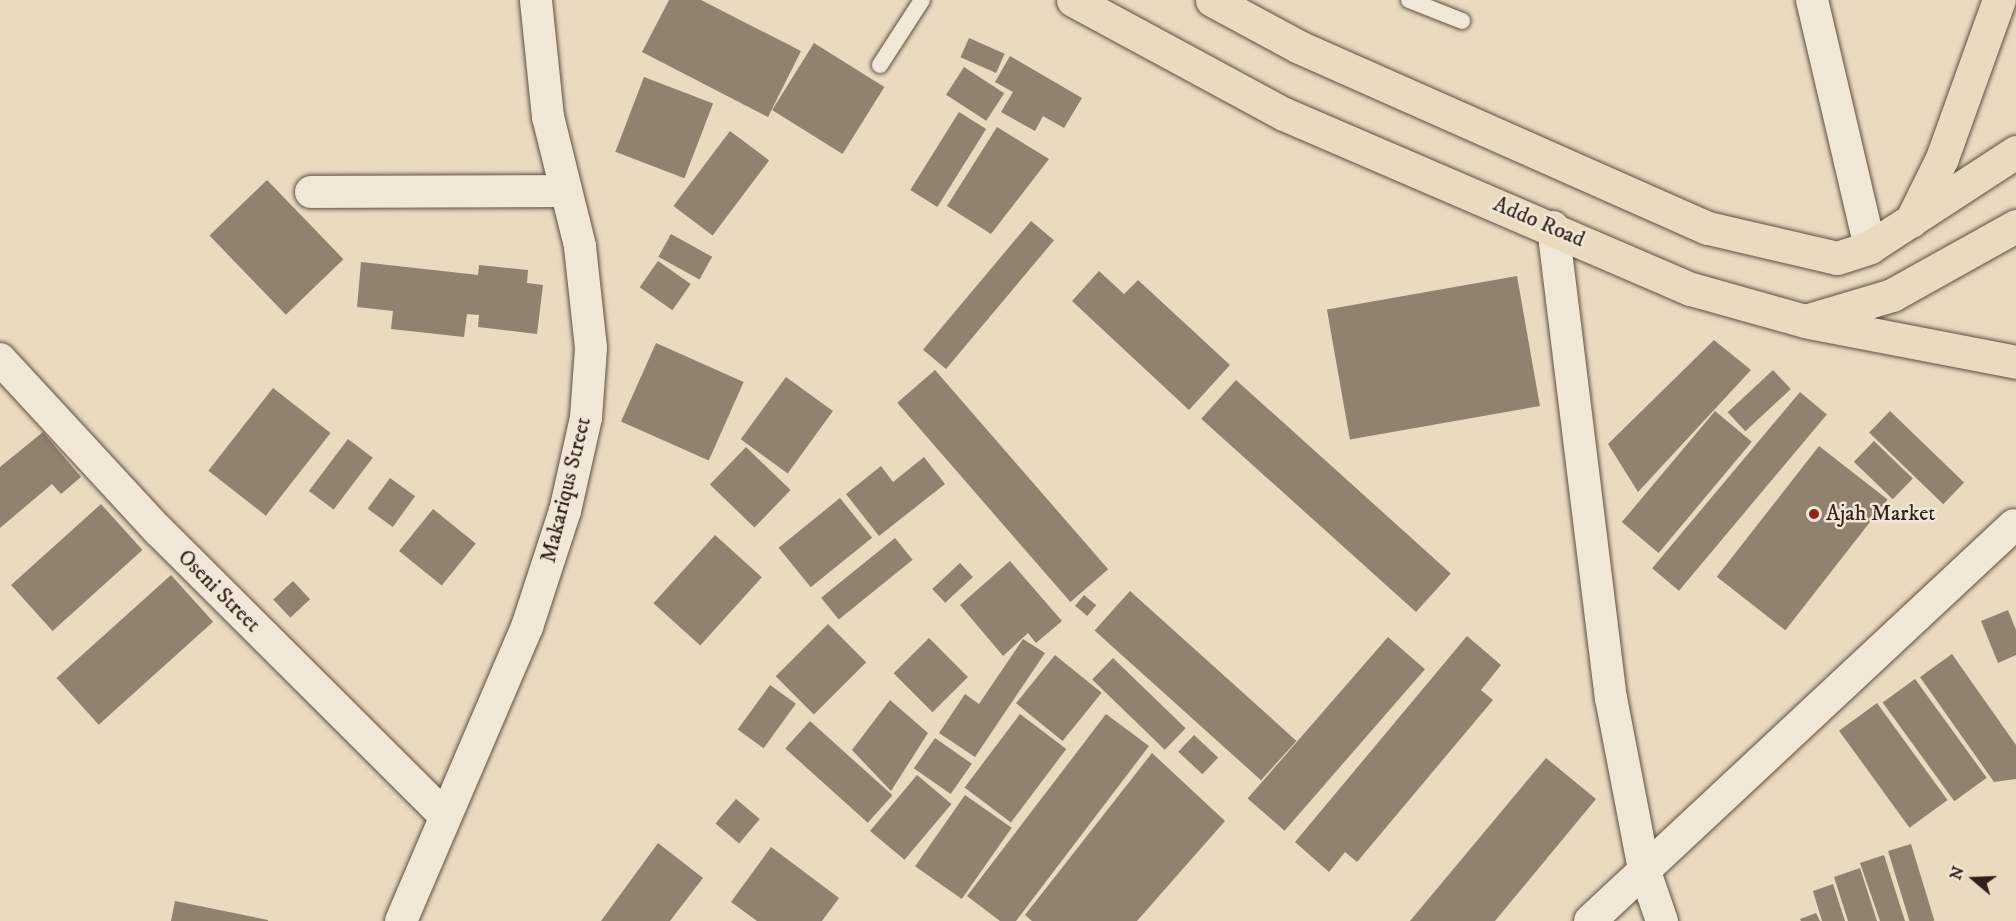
<!DOCTYPE html>
<style>
body{margin:0}
#map{position:relative;width:2016px;height:921px;overflow:hidden;background:#e9dac0;font-family:"IM FELL DW Pica",serif}
div>[style]{position:absolute}
.building>*{inset:0;background:#91816f;transform-origin:0 0}
.roads{filter:drop-shadow(0 0 2px #5f4f42) drop-shadow(0 0 2px #5f4f42)}
.lane>*{height:16px;margin:-8px;padding:0 8px;transform-origin:8px;border-radius:8px;background:#f1e7d6}
.street>*{height:32px;margin:-16px;padding:0 16px;transform-origin:16px;border-radius:16px;background:#f1e7d6}
.primary>*{height:33px;margin:-16.5px;padding:0 16.5px;transform-origin:16.5px;border-radius:16.5px;background:#e9dac0}
.dots>*{width:16px;height:16px;translate:-50% -50%;box-sizing:border-box;border:3px solid #f1e7d6;border-radius:50%}
span{translate:-50% -50%;white-space:nowrap;text-align:center;line-height:1.15;-webkit-text-stroke:5px #f1e7d6;paint-order:stroke}
.street-label{font-size:22px;color:#312118}
.poi-label{font-size:22px;color:#312118}
.left{translate:0 -50%;text-align:left}
.north{position:absolute;left:1944px;top:849px;width:60px;height:60px;-webkit-text-stroke:4px #f1e7d6;paint-order:stroke;rotate:289deg;font-size:16px;font-weight:700;line-height:24px;text-align:center;color:#312118}
.north::after{content:'';display:block;margin:auto;width:21px;height:27px;background:#312118;clip-path:polygon(50% 0,100% 100%,50% 72%,0 100%)}
</style>
<div id="map">
<div class="building">
<div style="clip-path:polygon(669px 0,701px 0,801px 51px,768px 117px,642px 52px)"></div>
<div style="left:969px;top:38px;width:39px;height:21px;rotate:24deg"></div>
<div style="left:814px;top:43px;width:83px;height:79px;rotate:32deg"></div>
<div style="clip-path:polygon(1010px 56px,1082px 98px,1064px 128px,1043px 116px,1035px 131px,1001px 112px,1013px 92px,995px 82px)"></div>
<div style="left:964px;top:67px;width:48px;height:33px;rotate:33deg"></div>
<div style="left:644px;top:77px;width:74px;height:80px;rotate:21deg"></div>
<div style="left:959px;top:112px;width:32px;height:92px;rotate:32deg"></div>
<div style="clip-path:polygon(997px 127px,1049px 159px,991px 234px,947px 206px)"></div>
<div style="left:730px;top:131px;width:49px;height:94px;rotate:37deg"></div>
<div style="left:267px;top:180px;width:110px;height:80px;rotate:46deg"></div>
<div style="left:1031px;top:221px;width:30px;height:168px;rotate:40deg"></div>
<div style="left:671px;top:234px;width:47px;height:26px;rotate:29deg"></div>
<div style="left:658px;top:261px;width:40px;height:32px;rotate:35deg"></div>
<div style="clip-path:polygon(361px 262px,478px 275px,479px 265px,528px 270px,527px 283px,543px 285px,537px 334px,478px 327px,479px 315px,467px 314px,464px 337px,391px 329px,393px 311px,357px 307px)"></div>
<div style="clip-path:polygon(1099px 271px,1124px 294px,1138px 280px,1230px 365px,1189px 410px,1072px 301px)"></div>
<div style="left:1517px;top:276px;width:132px;height:193px;rotate:80deg"></div>
<div style="clip-path:polygon(1714px 340px,1751px 370px,1638px 492px,1608px 444px)"></div>
<div style="left:656px;top:343px;width:96px;height:86px;rotate:24deg"></div>
<div style="left:935px;top:370px;width:264px;height:50px;rotate:49deg"></div>
<div style="left:1773px;top:370px;width:26px;height:62px;rotate:47deg"></div>
<div style="left:786px;top:377px;width:58px;height:77px;rotate:36deg"></div>
<div style="left:1236px;top:380px;width:289px;height:52px;rotate:42deg"></div>
<div style="left:273px;top:388px;width:73px;height:105px;rotate:38deg"></div>
<div style="left:1800px;top:392px;width:35px;height:230px;rotate:40deg"></div>
<div style="left:1715px;top:411px;width:48px;height:145px;rotate:40deg"></div>
<div style="left:1890px;top:411px;width:103px;height:30px;rotate:44deg"></div>
<div style="clip-path:polygon(43px 432px,81px 477px,61px 494px,52px 484px,0 528px,0 467px)"></div>
<div style="left:348px;top:439px;width:31px;height:65px;rotate:37deg"></div>
<div style="left:1874px;top:441px;width:54px;height:29px;rotate:44deg"></div>
<div style="left:1819px;top:446px;width:87px;height:166px;rotate:38deg"></div>
<div style="left:746px;top:447px;width:62px;height:52px;rotate:44deg"></div>
<div style="clip-path:polygon(924px 457px,945px 484px,879px 536px,846px 494px,881px 466px,893px 482px)"></div>
<div style="left:390px;top:478px;width:31px;height:38px;rotate:36deg"></div>
<div style="left:840px;top:498px;width:51px;height:79px;rotate:51deg"></div>
<div style="left:101px;top:504px;width:62px;height:121px;rotate:48deg"></div>
<div style="left:433px;top:509px;width:55px;height:54px;rotate:39deg"></div>
<div style="left:715px;top:535px;width:63px;height:92px;rotate:42deg"></div>
<div style="left:895px;top:538px;width:28px;height:95px;rotate:51deg"></div>
<div style="clip-path:polygon(1010px 561px,1062px 621px,1036px 643px,1028px 633px,1003px 656px,960px 605px)"></div>
<div style="left:960px;top:563px;width:19px;height:38px;rotate:47deg"></div>
<div style="left:171px;top:575px;width:63px;height:154px;rotate:48deg"></div>
<div style="left:293px;top:581px;width:25px;height:27px;rotate:47deg"></div>
<div style="left:1130px;top:591px;width:224px;height:53px;rotate:42deg"></div>
<div style="left:1084px;top:595px;width:16px;height:14px;rotate:40deg"></div>
<div style="clip-path:polygon(2008px 610px,2016px 630px,2016px 655px,1998px 663px,1981px 621px)"></div>
<div style="left:828px;top:624px;width:54px;height:74px;rotate:45deg"></div>
<div style="clip-path:polygon(1467px 636px,1501px 665px,1481px 690px,1493px 700px,1357px 862px,1345px 852px,1329px 872px,1295px 842px)"></div>
<div style="left:1388px;top:637px;width:49px;height:214px;rotate:41deg"></div>
<div style="left:929px;top:638px;width:55px;height:50px;rotate:45deg"></div>
<div style="clip-path:polygon(1023px 639px,1045px 653px,975px 757px,939px 733px,965px 694px,979px 704px)"></div>
<div style="clip-path:polygon(1952px 654px,2016px 745px,2016px 779px,1994px 782px,1920px 677px)"></div>
<div style="left:1055px;top:655px;width:60px;height:62px;rotate:39deg"></div>
<div style="left:1113px;top:658px;width:101px;height:30px;rotate:44deg"></div>
<div style="left:1915px;top:679px;width:122px;height:40px;rotate:54deg"></div>
<div style="left:770px;top:685px;width:32px;height:55px;rotate:36deg"></div>
<div style="clip-path:polygon(890px 700px,928px 733px,891px 791px,852px 750px)"></div>
<div style="left:1877px;top:703px;width:120px;height:47px;rotate:54deg"></div>
<div style="left:1020px;top:714px;width:58px;height:92px;rotate:37deg"></div>
<div style="clip-path:polygon(1106px 714px,1149px 746px,1016px 921px,1000px 921px,967px 896px)"></div>
<div style="left:810px;top:721px;width:111px;height:37px;rotate:42deg"></div>
<div style="left:1194px;top:735px;width:33px;height:23px;rotate:43deg"></div>
<div style="left:935px;top:738px;width:45px;height:37px;rotate:35deg"></div>
<div style="clip-path:polygon(1152px 753px,1225px 821px,1137px 921px,1032px 921px,1025px 915px)"></div>
<div style="clip-path:polygon(1546px 758px,1596px 799px,1495px 921px,1410px 921px)"></div>
<div style="left:917px;top:775px;width:45px;height:73px;rotate:40deg"></div>
<div style="left:965px;top:795px;width:57px;height:87px;rotate:35deg"></div>
<div style="left:736px;top:799px;width:31px;height:32px;rotate:40deg"></div>
<div style="clip-path:polygon(658px 843px,703px 878px,670px 921px,601px 921px)"></div>
<div style="left:1911px;top:844px;width:80px;height:24px;rotate:73deg"></div>
<div style="clip-path:polygon(771px 847px,839px 898px,822px 921px,757px 921px,731px 902px)"></div>
<div style="clip-path:polygon(1884px 855px,1905px 921px,1880px 921px,1860px 863px)"></div>
<div style="clip-path:polygon(1860px 868px,1877px 921px,1848px 921px,1834px 877px)"></div>
<div style="clip-path:polygon(1833px 884px,1845px 921px,1822px 921px,1813px 891px)"></div>
<div style="clip-path:polygon(175px 901px,268px 920px,268px 921px,171px 921px)"></div>
<div style="clip-path:polygon(1816px 913px,1820px 921px,1801px 921px,1800px 919px)"></div>
</div>
<div class="roads">
<div class="lane">
<div style="left:1409px;top:0;width:57px;rotate:21.6deg"></div>
<div style="left:880px;top:65px;width:77px;rotate:-57.1deg"></div>
</div>
<div class="street">
<div style="left:1812px;top:0;width:254px;rotate:76.8deg"></div>
<div style="left:311px;top:192px;width:254px;rotate:-0.2deg"></div>
<div style="left:1553px;top:227px;width:475px;rotate:83deg"></div>
<div style="left:1611px;top:698px;width:174px;rotate:79.1deg"></div>
<div style="left:1644px;top:869px;width:55px;rotate:70.9deg"></div>
<div style="left:0;top:359px;width:233px;rotate:47.3deg"></div>
<div style="left:158px;top:530px;width:405px;rotate:44.9deg"></div>
<div style="left:401px;top:921px;width:320px;rotate:-66.8deg"></div>
<div style="left:527px;top:627px;width:122px;rotate:-71.9deg"></div>
<div style="left:565px;top:511px;width:95px;rotate:-77.3deg"></div>
<div style="left:586px;top:418px;width:70px;rotate:-85.9deg"></div>
<div style="left:591px;top:348px;width:103px;rotate:-96.2deg"></div>
<div style="left:580px;top:246px;width:133px;rotate:-103.9deg"></div>
<div style="left:548px;top:117px;width:118px;rotate:-95.9deg"></div>
<div style="left:1590px;top:921px;width:580px;rotate:-43.04deg"></div>
</div>
<div class="primary">
<div style="left:1073px;top:0;width:240px;rotate:28.4deg"></div>
<div style="left:1284px;top:114px;width:443px;rotate:23.3deg"></div>
<div style="left:1691px;top:289px;width:118px;rotate:15.7deg"></div>
<div style="left:1805px;top:321px;width:91px;rotate:-16.6deg"></div>
<div style="left:1892px;top:295px;width:142px;rotate:-29.1deg"></div>
<div style="left:1212px;top:0;width:99px;rotate:28.4deg"></div>
<div style="left:1299px;top:47px;width:447px;rotate:23.9deg"></div>
<div style="left:1708px;top:228px;width:132px;rotate:13.1deg"></div>
<div style="left:1837px;top:258px;width:35px;rotate:-18deg"></div>
<div style="left:1870px;top:247px;width:174px;rotate:-33.1deg"></div>
<div style="left:1911px;top:221px;width:70px;rotate:-63.8deg"></div>
<div style="left:1942px;top:158px;width:168px;rotate:-70.2deg"></div>
<div style="left:1809px;top:322px;width:211px;rotate:10.9deg"></div>
</div>
</div>
<div class="dots">
<div style="left:1814px;top:514px;background:#8f2418"></div>
</div>
<div class="street-label">
<span style="left:1539px;top:222px;rotate:23deg">Addo Road</span>
<span style="left:566px;top:490px;rotate:-76deg">Makariqus Street</span>
<span style="left:219px;top:591px;rotate:45deg">Oseni Street</span>
</div>
<div class="poi-label">
<span class="left" style="left:1826px;top:514px">Ajah Market</span>
</div>
<div class="north">N</div>
</div>
